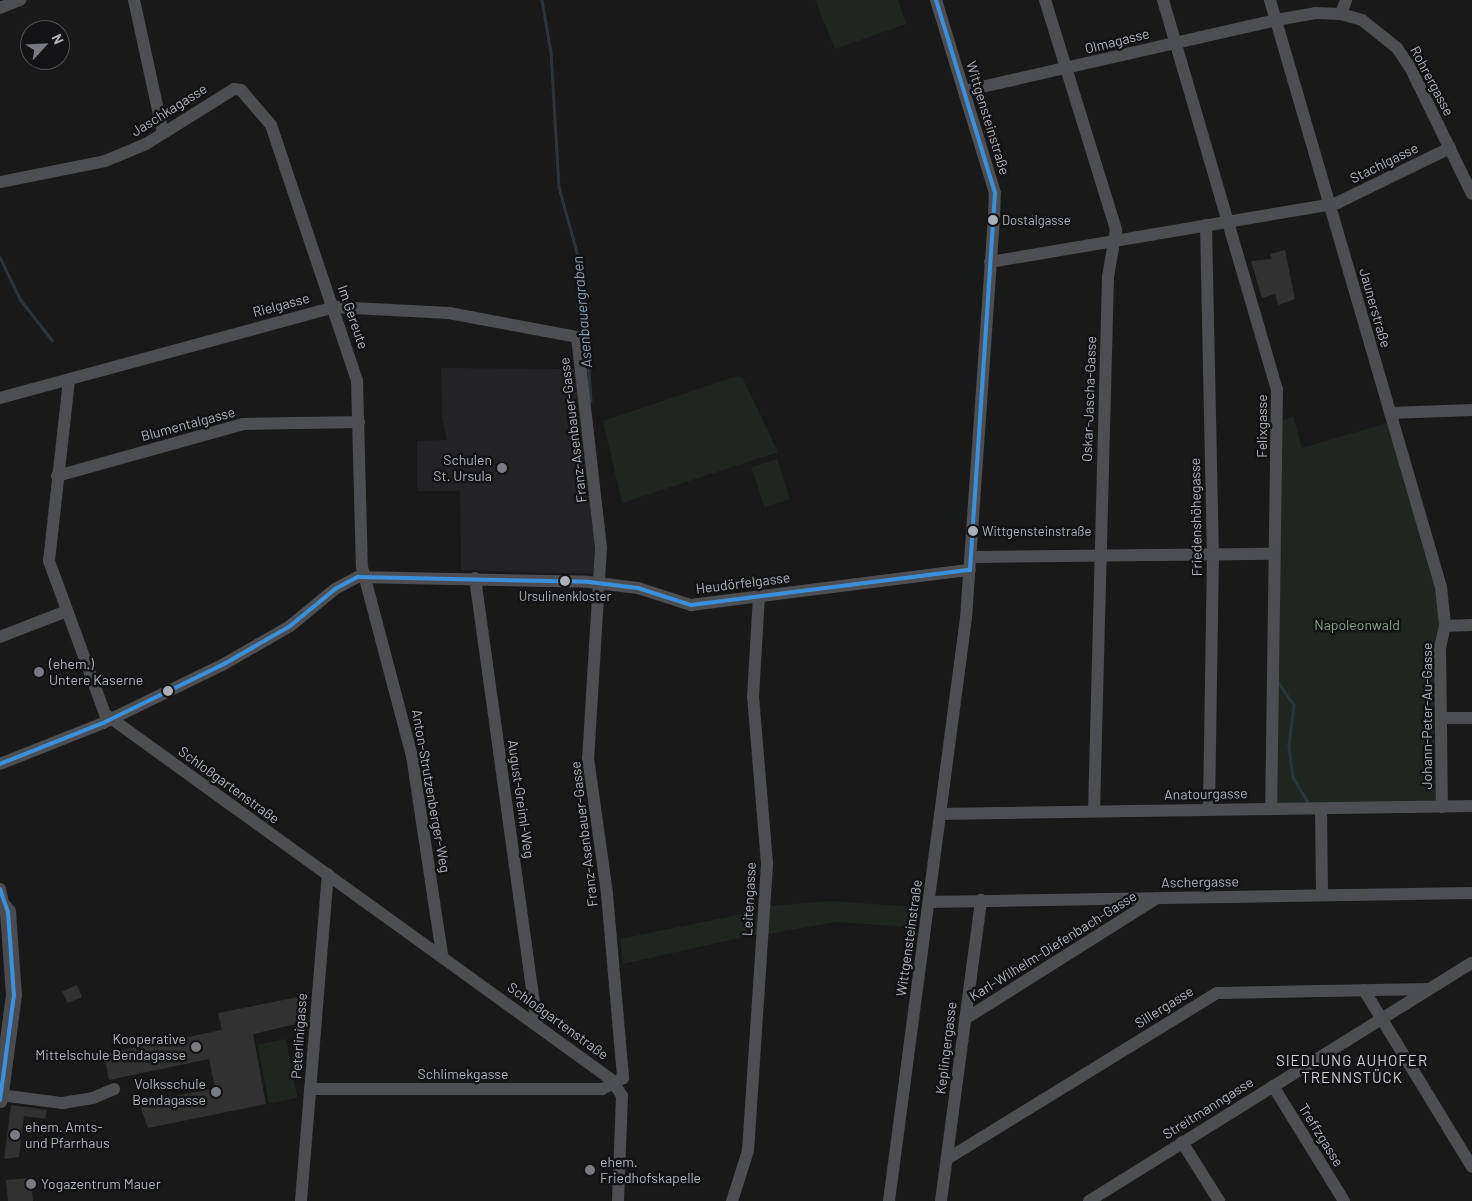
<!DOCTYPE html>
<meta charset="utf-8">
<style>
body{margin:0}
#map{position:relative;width:1472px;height:1201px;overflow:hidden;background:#191919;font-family:Barlow,sans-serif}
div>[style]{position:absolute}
.built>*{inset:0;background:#232325}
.green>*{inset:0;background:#1f2620;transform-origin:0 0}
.stream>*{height:2.5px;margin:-1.25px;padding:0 1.25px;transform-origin:1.25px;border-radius:1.25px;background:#2c343b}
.building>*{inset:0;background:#313131;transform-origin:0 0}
.minor>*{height:12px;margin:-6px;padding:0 6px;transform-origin:6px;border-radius:6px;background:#4d4e52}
.major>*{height:16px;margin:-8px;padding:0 8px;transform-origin:8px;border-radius:8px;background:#4a4b4e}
.bus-1>*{height:4px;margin:-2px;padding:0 2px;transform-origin:2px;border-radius:2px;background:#3a90db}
.dots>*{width:14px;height:14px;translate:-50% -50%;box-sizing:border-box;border:2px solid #131315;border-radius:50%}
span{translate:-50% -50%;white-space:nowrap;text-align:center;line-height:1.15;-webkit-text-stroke:5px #131315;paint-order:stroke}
.bus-label{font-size:13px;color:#abb0b9}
.left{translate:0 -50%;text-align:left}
.street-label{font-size:14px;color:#abb0b9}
.poi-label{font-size:14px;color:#abb0b9}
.right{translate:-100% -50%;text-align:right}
.park-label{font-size:14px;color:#83a384}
.water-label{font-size:15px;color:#849eb2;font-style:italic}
.neighbourhood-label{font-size:15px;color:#cccfd5;letter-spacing:1px}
.north{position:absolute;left:20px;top:20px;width:50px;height:50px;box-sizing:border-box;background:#131315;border:1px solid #505257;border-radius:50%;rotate:65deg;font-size:14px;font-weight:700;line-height:20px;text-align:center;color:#abb0b9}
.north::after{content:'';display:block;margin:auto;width:18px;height:22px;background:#787b81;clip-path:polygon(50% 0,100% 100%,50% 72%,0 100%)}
</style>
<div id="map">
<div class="built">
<div style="clip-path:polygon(441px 368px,575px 369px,595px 541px,593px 574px,461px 570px,460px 491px,417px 491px,417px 441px,447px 440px,442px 419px)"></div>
</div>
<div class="green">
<div style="clip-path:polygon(815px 0,898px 0,906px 24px,835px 49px)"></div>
<div style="clip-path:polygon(737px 376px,742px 377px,778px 452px,622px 503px,603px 421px)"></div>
<div style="clip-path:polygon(1293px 416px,1302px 448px,1387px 423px,1434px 575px,1439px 614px,1436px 801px,1276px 804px,1282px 421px)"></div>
<div style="left:777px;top:459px;width:42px;height:27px;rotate:72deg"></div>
<div style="clip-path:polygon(830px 901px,917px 907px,914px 927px,835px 922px,768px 934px,770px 906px)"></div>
<div style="clip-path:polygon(757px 911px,757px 934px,623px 964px,620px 939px)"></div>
<div style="left:286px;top:1039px;width:60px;height:29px;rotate:79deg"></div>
</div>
<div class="stream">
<div style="left:542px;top:0;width:53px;rotate:80.2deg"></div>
<div style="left:551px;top:52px;width:135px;rotate:86.6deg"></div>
<div style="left:559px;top:187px;width:72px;rotate:74.6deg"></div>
<div style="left:578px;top:256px;width:42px;rotate:81.9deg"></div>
<div style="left:584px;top:298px;width:103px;rotate:86.1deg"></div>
<div style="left:0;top:257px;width:47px;rotate:64.5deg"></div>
<div style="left:20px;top:299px;width:52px;rotate:52deg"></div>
<div style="left:1278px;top:682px;width:28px;rotate:55deg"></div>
<div style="left:1294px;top:705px;width:41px;rotate:97deg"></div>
<div style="left:1289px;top:746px;width:31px;rotate:83deg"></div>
<div style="left:1293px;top:777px;width:31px;rotate:59deg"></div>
</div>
<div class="building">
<div style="clip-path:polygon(1285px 250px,1295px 299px,1278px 305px,1275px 294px,1262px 298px,1251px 261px,1272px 259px,1270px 254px)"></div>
<div style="left:77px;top:985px;width:13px;height:16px;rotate:67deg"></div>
<div style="clip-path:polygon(303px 996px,300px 1023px,253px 1034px,266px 1104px,148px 1128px,139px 1103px,215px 1088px,209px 1059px,109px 1080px,104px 1054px,222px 1030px,218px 1013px)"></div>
<div style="clip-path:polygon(11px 1105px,47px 1110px,45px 1119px,24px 1116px,19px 1157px,4px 1159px)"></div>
<div style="clip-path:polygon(30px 1178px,33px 1201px,8px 1201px,6px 1180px)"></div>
</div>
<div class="minor">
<div style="left:134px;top:0;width:136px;rotate:77.7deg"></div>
<div style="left:1045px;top:0;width:241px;rotate:72.8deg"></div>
<div style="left:1116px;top:230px;width:48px;rotate:99.7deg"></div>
<div style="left:1108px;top:277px;width:534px;rotate:91.5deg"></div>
<div style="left:1163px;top:0;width:405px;rotate:73.7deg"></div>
<div style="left:1277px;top:389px;width:420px;rotate:90.8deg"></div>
<div style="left:1270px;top:0;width:611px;rotate:73.76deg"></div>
<div style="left:1441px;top:587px;width:39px;rotate:84deg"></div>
<div style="left:1445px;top:626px;width:22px;rotate:103deg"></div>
<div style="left:1440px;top:647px;width:160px;rotate:89.3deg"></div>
<div style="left:0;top:8px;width:22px;rotate:-22deg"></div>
<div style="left:1341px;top:14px;width:15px;rotate:-70deg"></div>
<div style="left:964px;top:91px;width:320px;rotate:-12.8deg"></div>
<div style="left:1276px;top:20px;width:40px;rotate:-10deg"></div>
<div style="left:1315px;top:13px;width:26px;rotate:2deg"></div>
<div style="left:1341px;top:14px;width:22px;rotate:16deg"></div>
<div style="left:1362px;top:20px;width:45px;rotate:38.7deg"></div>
<div style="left:1397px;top:48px;width:23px;rotate:56deg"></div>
<div style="left:1410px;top:67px;width:141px;rotate:64deg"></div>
<div style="left:0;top:182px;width:107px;rotate:-11.3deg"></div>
<div style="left:105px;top:161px;width:44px;rotate:-22.5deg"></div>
<div style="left:146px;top:144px;width:104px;rotate:-32deg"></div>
<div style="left:234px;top:89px;width:7px;rotate:8deg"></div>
<div style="left:241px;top:90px;width:46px;rotate:49.4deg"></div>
<div style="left:271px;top:125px;width:269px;rotate:71.4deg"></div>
<div style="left:357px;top:380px;width:187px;rotate:88.5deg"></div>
<div style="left:362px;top:567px;width:196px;rotate:75.2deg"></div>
<div style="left:412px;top:756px;width:201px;rotate:81.4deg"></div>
<div style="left:1206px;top:225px;width:329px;rotate:88.8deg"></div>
<div style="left:1213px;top:554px;width:255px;rotate:90.9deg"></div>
<div style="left:990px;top:262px;width:352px;rotate:-9.6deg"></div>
<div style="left:1337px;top:203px;width:126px;rotate:-26deg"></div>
<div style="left:69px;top:380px;width:182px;rotate:96.3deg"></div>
<div style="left:49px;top:561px;width:163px;rotate:69.9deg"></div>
<div style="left:105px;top:714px;width:625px;rotate:35.83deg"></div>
<div style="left:612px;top:1080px;width:19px;rotate:58deg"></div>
<div style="left:622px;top:1096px;width:105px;rotate:92.2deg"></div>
<div style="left:0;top:398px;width:346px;rotate:-15.2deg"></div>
<div style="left:334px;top:307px;width:115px;rotate:3deg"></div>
<div style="left:449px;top:313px;width:130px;rotate:10.6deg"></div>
<div style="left:577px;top:337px;width:212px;rotate:83.5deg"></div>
<div style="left:601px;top:548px;width:210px;rotate:93.5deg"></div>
<div style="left:588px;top:758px;width:137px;rotate:82deg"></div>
<div style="left:607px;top:894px;width:185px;rotate:85deg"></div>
<div style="left:623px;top:1078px;width:24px;rotate:152deg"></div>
<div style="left:602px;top:1089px;width:292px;rotate:180deg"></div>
<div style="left:1390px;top:413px;width:82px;rotate:-2.1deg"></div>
<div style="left:57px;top:476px;width:193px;rotate:-15.6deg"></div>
<div style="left:243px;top:424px;width:116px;rotate:-1deg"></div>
<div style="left:971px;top:557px;width:302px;rotate:-0.6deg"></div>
<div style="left:475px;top:578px;width:451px;rotate:82.1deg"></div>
<div style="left:1445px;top:626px;width:27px;rotate:-2deg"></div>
<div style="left:0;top:637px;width:72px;rotate:-21.2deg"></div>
<div style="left:1441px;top:718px;width:31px"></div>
<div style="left:0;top:764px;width:111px;rotate:-21.7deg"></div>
<div style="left:103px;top:723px;width:135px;rotate:-26deg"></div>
<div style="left:224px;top:664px;width:76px;rotate:-29.9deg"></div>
<div style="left:290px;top:626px;width:58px;rotate:-39.4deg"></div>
<div style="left:335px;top:589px;width:26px;rotate:-28deg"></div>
<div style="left:358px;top:577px;width:231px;rotate:1.2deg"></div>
<div style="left:589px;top:582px;width:49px;rotate:7deg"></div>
<div style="left:638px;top:588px;width:56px;rotate:17.8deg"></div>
<div style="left:691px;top:605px;width:281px;rotate:-7.2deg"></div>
<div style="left:1321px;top:809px;width:86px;rotate:89.3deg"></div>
<div style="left:940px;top:814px;width:532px;rotate:-0.86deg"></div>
<div style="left:0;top:889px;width:14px;rotate:78deg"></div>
<div style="left:929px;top:902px;width:543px;rotate:-0.95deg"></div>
<div style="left:1364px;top:990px;width:207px;rotate:58.6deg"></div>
<div style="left:965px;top:1019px;width:227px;rotate:-32.2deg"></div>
<div style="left:1273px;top:1086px;width:135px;rotate:58.3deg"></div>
<div style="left:0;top:1095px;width:63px;rotate:7.4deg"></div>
<div style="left:62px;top:1103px;width:31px;rotate:-9deg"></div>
<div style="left:93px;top:1098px;width:23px;rotate:-23deg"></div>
<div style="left:1182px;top:1142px;width:70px;rotate:57.9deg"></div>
<div style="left:947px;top:1159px;width:317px;rotate:-31.6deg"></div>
<div style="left:1217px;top:993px;width:212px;rotate:-1.1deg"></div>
<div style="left:301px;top:1201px;width:328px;rotate:-85.3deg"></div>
<div style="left:732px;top:1201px;width:52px;rotate:-72.3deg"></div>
<div style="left:748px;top:1151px;width:289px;rotate:-86.2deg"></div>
<div style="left:767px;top:863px;width:167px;rotate:-94.8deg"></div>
<div style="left:753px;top:697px;width:100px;rotate:-86.6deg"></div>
<div style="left:889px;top:1201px;width:588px;rotate:-82.48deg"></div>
<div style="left:966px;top:618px;width:401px;rotate:-86deg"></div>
<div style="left:994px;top:218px;width:25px;rotate:-88deg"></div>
<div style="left:995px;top:193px;width:202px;rotate:-107deg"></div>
<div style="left:941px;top:1201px;width:304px;rotate:-82.4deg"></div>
<div style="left:1089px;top:1201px;width:451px;rotate:-31.9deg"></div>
</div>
<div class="major">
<div style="left:0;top:902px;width:13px;rotate:51deg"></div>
<div style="left:8px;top:912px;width:83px;rotate:85.9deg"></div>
<div style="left:14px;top:995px;width:106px;rotate:97.6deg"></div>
</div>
<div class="bus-1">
<div style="left:936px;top:0;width:202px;rotate:73deg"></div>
<div style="left:995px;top:193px;width:378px;rotate:93.8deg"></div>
<div style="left:0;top:764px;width:111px;rotate:-21.7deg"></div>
<div style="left:103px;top:723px;width:135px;rotate:-26deg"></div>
<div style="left:224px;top:664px;width:76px;rotate:-29.9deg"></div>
<div style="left:290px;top:626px;width:58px;rotate:-39.4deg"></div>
<div style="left:335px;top:589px;width:26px;rotate:-28deg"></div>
<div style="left:358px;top:577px;width:231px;rotate:1.2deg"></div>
<div style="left:589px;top:582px;width:49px;rotate:7deg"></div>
<div style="left:638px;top:588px;width:56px;rotate:17.8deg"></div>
<div style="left:691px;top:605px;width:281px;rotate:-7.2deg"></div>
<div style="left:0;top:889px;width:24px;rotate:71deg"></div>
<div style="left:8px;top:912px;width:83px;rotate:85.9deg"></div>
<div style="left:14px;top:995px;width:106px;rotate:97.6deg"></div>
</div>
<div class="dots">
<div style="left:993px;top:220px;background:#abb0b9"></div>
<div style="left:502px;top:468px;background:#787b81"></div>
<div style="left:973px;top:531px;background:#abb0b9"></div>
<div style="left:565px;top:581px;background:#abb0b9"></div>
<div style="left:39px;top:672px;background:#787b81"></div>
<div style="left:168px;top:691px;background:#abb0b9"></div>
<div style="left:196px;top:1047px;background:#787b81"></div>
<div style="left:216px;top:1092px;background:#787b81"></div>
<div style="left:15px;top:1135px;background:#787b81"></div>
<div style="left:590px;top:1170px;background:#787b81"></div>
<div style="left:31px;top:1184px;background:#787b81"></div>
</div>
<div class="bus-label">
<span class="left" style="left:1002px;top:220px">Dostalgasse</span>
<span class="left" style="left:982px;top:531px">Wittgensteinstraße</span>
<span style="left:565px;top:596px">Ursulinenkloster</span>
</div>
<div class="street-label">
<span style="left:1117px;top:41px;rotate:-14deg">Olmagasse</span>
<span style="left:1432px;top:81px;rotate:62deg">Rohrergasse</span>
<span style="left:169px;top:110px;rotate:-32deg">Jaschkagasse</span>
<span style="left:988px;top:118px;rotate:73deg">Wittgensteinstraße</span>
<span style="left:1384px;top:163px;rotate:-26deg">Stachlgasse</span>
<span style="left:281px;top:305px;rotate:-15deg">Rielgasse</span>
<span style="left:1375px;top:308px;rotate:74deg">Jaunerstraße</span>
<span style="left:353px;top:317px;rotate:71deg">Im Gereute</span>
<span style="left:1089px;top:399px;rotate:-88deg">Oskar-Jascha-Gasse</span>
<span style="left:188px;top:424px;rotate:-15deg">Blumentalgasse</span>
<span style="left:1262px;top:426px;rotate:-90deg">Felixgasse</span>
<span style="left:573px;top:430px;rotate:-97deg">Franz-Asenbauer-Gasse</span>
<span style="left:1196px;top:517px;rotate:-91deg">Friedenshöhegasse</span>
<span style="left:743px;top:583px;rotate:-7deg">Heudörfelgasse</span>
<span style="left:1427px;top:716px;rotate:-90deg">Johann-Peter-Au-Gasse</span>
<span style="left:229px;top:785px;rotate:36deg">Schloßgartenstraße</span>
<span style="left:431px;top:791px;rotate:80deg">Anton-Strutzenberger-Weg</span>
<span style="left:1206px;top:794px;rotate:-1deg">Anatourgasse</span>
<span style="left:521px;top:799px;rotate:82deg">August-Greiml-Weg</span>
<span style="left:584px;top:834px;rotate:-97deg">Franz-Asenbauer-Gasse</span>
<span style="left:1200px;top:882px;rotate:-1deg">Aschergasse</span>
<span style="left:749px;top:899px;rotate:-87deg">Leitengasse</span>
<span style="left:909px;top:938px;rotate:-82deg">Wittgensteinstraße</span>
<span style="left:1053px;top:946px;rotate:-32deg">Karl-Wilhelm-Diefenbach-Gasse</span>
<span style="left:1164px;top:1007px;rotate:-32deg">Sillergasse</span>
<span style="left:558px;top:1021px;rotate:36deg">Schloßgartenstraße</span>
<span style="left:299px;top:1036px;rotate:-86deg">Peterlinigasse</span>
<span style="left:946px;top:1048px;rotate:-83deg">Keplingergasse</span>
<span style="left:463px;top:1074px">Schlimekgasse</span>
<span style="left:1208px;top:1108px;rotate:-32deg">Streitmanngasse</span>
<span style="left:1321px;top:1135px;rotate:58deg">Treffzgasse</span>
</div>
<div class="poi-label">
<span class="right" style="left:492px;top:468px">Schulen<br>St. Ursula</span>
<span class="left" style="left:49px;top:672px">(ehem.)<br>Untere Kaserne</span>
<span class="right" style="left:186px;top:1047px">Kooperative<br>Mittelschule Bendagasse</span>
<span class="right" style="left:206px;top:1092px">Volksschule<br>Bendagasse</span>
<span class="left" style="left:25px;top:1135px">ehem. Amts-<br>und Pfarrhaus</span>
<span class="left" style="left:600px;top:1170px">ehem.<br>Friedhofskapelle</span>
<span class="left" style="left:41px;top:1184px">Yogazentrum Mauer</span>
</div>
<div class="park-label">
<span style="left:1357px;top:625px">Napoleonwald</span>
</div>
<div class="water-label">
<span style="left:582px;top:312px;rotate:-95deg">Asenbauergraben</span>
</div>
<div class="neighbourhood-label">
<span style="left:1352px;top:1069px">SIEDLUNG AUHOFER<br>TRENNSTÜCK</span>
</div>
<div class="north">N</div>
</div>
